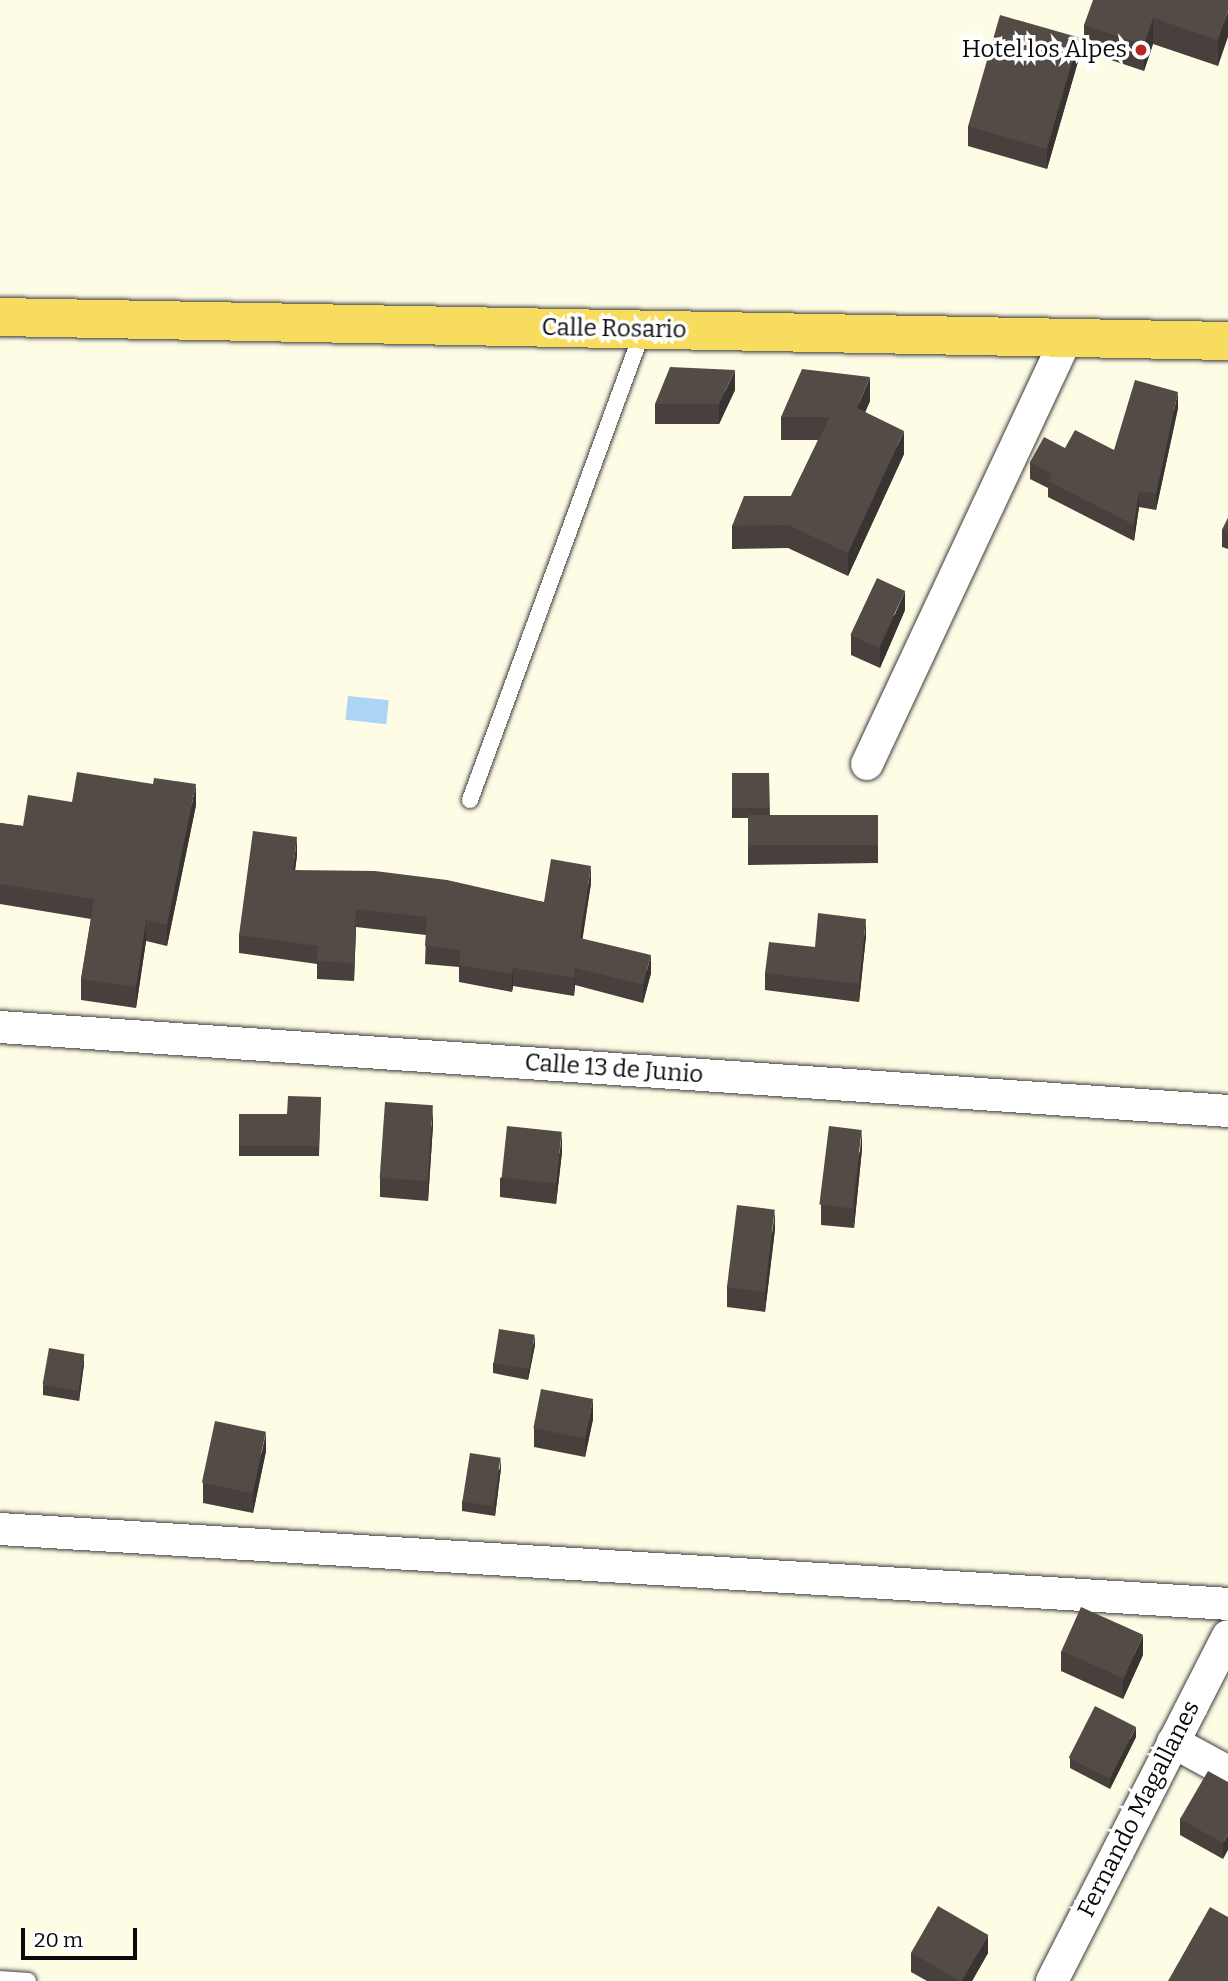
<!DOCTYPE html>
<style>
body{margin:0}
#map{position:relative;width:1228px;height:1981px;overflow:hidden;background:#fffce6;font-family:Bitter,serif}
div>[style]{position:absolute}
.water>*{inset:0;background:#acd5f5;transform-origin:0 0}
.roads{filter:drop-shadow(0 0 2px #3d3d3d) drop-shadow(0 0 2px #3d3d3d)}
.service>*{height:16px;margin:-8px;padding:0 8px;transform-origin:8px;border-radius:8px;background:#fff}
.minor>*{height:32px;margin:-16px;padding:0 16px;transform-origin:16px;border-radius:16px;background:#fff}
.primary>*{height:38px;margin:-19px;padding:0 19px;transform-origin:19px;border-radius:19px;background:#f8dc5d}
.wall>*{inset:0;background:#47403c}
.shaded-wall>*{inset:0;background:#393431}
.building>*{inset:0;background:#524b46;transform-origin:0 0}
.dots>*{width:19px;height:19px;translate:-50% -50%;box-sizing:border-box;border:4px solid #fff;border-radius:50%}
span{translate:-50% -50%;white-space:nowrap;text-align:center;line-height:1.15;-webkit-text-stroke:7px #fff;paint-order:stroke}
.poi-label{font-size:24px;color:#0a0a0a}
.right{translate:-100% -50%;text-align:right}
.street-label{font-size:24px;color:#0a0a0a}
.scale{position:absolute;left:21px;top:1928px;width:116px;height:32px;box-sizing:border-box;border:4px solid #0a0a0a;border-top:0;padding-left:9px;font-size:21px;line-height:24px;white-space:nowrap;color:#0a0a0a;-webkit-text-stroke:5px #fff;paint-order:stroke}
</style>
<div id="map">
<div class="water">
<div style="left:348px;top:696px;width:41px;height:24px;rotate:6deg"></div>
</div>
<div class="roads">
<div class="service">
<div style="left:470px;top:800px;width:501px;rotate:-69.79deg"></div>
<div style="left:0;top:1979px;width:28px;rotate:4deg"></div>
</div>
<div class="minor">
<div style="left:867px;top:764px;width:471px;rotate:-64.9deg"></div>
<div style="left:0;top:1027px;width:1231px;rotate:3.91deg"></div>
<div style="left:0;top:1529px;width:1230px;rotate:3.49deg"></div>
<div style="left:1173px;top:1742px;width:63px;rotate:28.6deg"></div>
<div style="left:1052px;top:1981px;width:387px;rotate:-63deg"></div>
</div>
<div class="primary">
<div style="left:0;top:317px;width:1228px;rotate:1.12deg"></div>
</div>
</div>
<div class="wall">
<div style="clip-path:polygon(1228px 0,1218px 66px,1153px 44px,1144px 71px,1084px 51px,1084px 25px)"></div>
<div style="clip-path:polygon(1079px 58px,1047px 169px,968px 146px,968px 126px)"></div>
<div style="clip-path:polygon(735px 390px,719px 424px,655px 424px,655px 404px)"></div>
<div style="clip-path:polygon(870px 401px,865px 412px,904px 454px,848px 576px,788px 548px,732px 549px,732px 526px,791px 496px,818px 440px,781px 440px,781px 417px)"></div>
<div style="clip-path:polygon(1178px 408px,1156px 510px,1139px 507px,1134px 541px,1048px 497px,1048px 488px,1030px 479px,1030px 462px,1065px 448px,1114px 450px)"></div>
<div style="clip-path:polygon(1228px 518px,1228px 549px,1222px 547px,1222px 530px)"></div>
<div style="clip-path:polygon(905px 610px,880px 668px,851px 655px,851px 635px)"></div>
<div style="clip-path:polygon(732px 773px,769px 773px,770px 816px,878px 815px,878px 863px,748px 865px,748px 818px,732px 818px)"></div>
<div style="clip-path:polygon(72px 802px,196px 805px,167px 946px,146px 941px,136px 1008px,81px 1000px,81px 979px,91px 919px,0 904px,0 823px,23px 826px)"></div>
<div style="clip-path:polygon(297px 855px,295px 870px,544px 902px,591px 883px,582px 939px,651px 973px,643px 1003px,575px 985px,574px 996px,513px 986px,512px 992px,459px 982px,459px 967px,425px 964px,426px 935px,356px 927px,354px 981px,317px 979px,317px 964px,239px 953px,239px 935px)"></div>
<div style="clip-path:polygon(866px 936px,859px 1002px,765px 990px,765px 973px,815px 947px)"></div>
<div style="clip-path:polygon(321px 1097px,319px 1156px,239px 1156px,239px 1114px,287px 1114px)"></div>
<div style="clip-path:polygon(433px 1125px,428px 1201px,380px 1197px,380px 1178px)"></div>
<div style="clip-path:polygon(862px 1149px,854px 1228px,821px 1225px,821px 1205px)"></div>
<div style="clip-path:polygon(562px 1152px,556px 1204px,500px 1197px,500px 1178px)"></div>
<div style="clip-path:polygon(775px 1229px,765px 1312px,727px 1307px,727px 1287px)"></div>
<div style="clip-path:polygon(535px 1345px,528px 1380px,493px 1373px,493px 1363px)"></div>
<div style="clip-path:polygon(84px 1364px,79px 1401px,43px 1395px,43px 1385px)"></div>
<div style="clip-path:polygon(593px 1419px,585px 1457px,534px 1447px,534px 1428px)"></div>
<div style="clip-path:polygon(266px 1451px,253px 1513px,203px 1503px,203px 1483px)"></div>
<div style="clip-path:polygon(501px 1468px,495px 1516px,462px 1511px,462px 1501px)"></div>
<div style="clip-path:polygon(1061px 1651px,1143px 1655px,1123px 1699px,1061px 1671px)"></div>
<div style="clip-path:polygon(1136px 1737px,1110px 1789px,1070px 1768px,1070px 1758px)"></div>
<div style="clip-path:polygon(1228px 1782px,1223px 1859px,1180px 1835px,1180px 1819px)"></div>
<div style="clip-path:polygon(911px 1953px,988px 1953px,972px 1981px,927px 1981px,911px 1972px)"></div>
</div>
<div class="shaded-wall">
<div style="clip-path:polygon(1228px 11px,1228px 37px,1218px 66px,1218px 40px)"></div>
<div style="clip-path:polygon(1153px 18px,1153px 44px,1144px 71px,1144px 45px)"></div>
<div style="clip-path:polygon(1079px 38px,1079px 58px,1047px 169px,1047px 149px)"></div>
<div style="clip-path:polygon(735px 370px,735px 390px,719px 424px,719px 404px)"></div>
<div style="clip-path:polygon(870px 377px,870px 401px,857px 431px,857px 408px)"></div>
<div style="clip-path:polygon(1178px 392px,1178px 408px,1156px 510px,1156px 494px)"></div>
<div style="clip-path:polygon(904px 431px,904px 454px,848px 576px,848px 553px)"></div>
<div style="clip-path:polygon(1139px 491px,1139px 507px,1134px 541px,1134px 525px)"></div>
<div style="clip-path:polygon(905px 591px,905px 610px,880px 668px,880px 648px)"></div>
<div style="clip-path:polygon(196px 784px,196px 805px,167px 946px,167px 925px)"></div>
<div style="clip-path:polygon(297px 837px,297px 855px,293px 887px,293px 870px)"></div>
<div style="clip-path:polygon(591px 866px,591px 883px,580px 956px,580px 938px)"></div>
<div style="clip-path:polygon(356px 909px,356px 927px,354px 981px,354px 963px)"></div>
<div style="clip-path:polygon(866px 919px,866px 936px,859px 1002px,859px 984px)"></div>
<div style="clip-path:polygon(146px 920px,146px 941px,136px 1008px,136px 987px)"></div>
<div style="clip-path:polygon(651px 955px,651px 973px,643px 1003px,643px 985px)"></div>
<div style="clip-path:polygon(513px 968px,513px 986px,512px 992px,512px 974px)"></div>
<div style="clip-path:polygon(575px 968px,575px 985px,574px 996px,574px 978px)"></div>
<div style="clip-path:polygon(433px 1105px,433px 1125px,428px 1201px,428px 1181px)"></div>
<div style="clip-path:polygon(862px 1130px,862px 1149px,854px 1228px,854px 1208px)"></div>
<div style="clip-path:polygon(562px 1132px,562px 1152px,556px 1204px,556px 1184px)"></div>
<div style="clip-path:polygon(775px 1210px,775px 1229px,765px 1312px,765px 1292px)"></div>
<div style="clip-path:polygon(535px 1335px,535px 1345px,528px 1380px,528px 1370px)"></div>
<div style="clip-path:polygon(84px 1354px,84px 1364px,79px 1401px,79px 1391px)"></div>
<div style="clip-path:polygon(593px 1399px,593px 1419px,585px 1457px,585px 1438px)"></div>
<div style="clip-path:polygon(266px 1432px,266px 1451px,253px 1513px,253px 1494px)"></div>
<div style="clip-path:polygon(501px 1458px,501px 1468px,495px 1516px,495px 1506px)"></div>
<div style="clip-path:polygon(1143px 1635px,1143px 1655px,1123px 1699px,1123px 1679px)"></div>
<div style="clip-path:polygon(1136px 1727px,1136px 1737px,1110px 1789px,1110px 1779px)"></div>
<div style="clip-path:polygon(1228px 1834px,1228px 1850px,1223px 1859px,1223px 1843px)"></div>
<div style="clip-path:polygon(988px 1935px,988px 1953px,972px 1981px,961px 1981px)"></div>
</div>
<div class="building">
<div style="clip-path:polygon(1093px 0,1228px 0,1228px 11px,1218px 40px,1153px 18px,1144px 45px,1084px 25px)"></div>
<div style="left:1000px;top:15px;width:82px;height:116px;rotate:16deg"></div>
<div style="clip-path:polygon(670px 367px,735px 370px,719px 404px,655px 404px)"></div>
<div style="clip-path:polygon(802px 369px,870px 377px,857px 408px,904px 431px,848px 553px,788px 525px,732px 526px,744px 496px,791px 496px,830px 417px,781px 417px)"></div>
<div style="clip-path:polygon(1135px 380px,1178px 392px,1156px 494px,1139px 491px,1134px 525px,1048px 481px,1052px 474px,1030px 462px,1044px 437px,1065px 448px,1075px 430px,1114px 450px)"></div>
<div style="clip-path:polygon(1228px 518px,1228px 533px,1222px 530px)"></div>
<div style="left:877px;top:578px;width:31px;height:63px;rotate:25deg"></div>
<div style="clip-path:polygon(77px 772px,153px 784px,154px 778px,196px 784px,167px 925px,146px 920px,136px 987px,81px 979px,94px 899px,0 884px,0 823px,23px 826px,28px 795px,72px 802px)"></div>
<div style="left:732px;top:773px;width:37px;height:35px"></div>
<div style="left:878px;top:815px;width:30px;height:130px;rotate:90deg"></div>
<div style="clip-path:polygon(253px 831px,297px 837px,293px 870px,375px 871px,447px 880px,544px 902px,551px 859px,591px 866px,580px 938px,651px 955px,643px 985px,575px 968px,574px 978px,513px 968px,512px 974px,459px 965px,461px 950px,425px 946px,427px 917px,356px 909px,354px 963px,317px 961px,318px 946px,239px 935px)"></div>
<div style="clip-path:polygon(818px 913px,866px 919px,859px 984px,765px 973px,769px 942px,815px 947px)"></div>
<div style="clip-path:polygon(288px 1096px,321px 1097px,319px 1146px,239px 1146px,239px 1114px,287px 1114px)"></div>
<div style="left:385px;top:1102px;width:48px;height:76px;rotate:4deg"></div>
<div style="left:507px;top:1126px;width:55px;height:52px;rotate:6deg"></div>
<div style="left:829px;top:1126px;width:33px;height:79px;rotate:7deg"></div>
<div style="left:737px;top:1205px;width:38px;height:83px;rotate:7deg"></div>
<div style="left:499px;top:1329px;width:36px;height:35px;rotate:9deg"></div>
<div style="left:49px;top:1348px;width:36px;height:37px;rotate:10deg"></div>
<div style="left:541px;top:1389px;width:53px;height:40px;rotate:11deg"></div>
<div style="left:215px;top:1421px;width:52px;height:63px;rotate:12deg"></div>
<div style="left:470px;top:1453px;width:31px;height:49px;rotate:9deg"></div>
<div style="left:1081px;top:1607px;width:68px;height:48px;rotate:24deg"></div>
<div style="left:1095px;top:1706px;width:46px;height:58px;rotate:27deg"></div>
<div style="clip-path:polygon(1208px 1771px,1228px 1782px,1228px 1834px,1223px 1843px,1180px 1819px)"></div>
<div style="left:938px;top:1906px;width:58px;height:54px;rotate:30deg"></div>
<div style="clip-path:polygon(1210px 1907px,1228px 1917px,1228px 1981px,1168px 1981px)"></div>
</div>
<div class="dots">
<div style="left:1141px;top:50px;background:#b72624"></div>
</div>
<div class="poi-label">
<span class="right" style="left:1127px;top:50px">Hotel los Alpes</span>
</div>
<div class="street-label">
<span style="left:614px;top:329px;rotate:1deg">Calle Rosario</span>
<span style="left:614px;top:1069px;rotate:4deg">Calle 13 de Junio</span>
<span style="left:1139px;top:1809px;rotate:-63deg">Fernando Magallanes</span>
</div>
<div class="scale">20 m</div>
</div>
